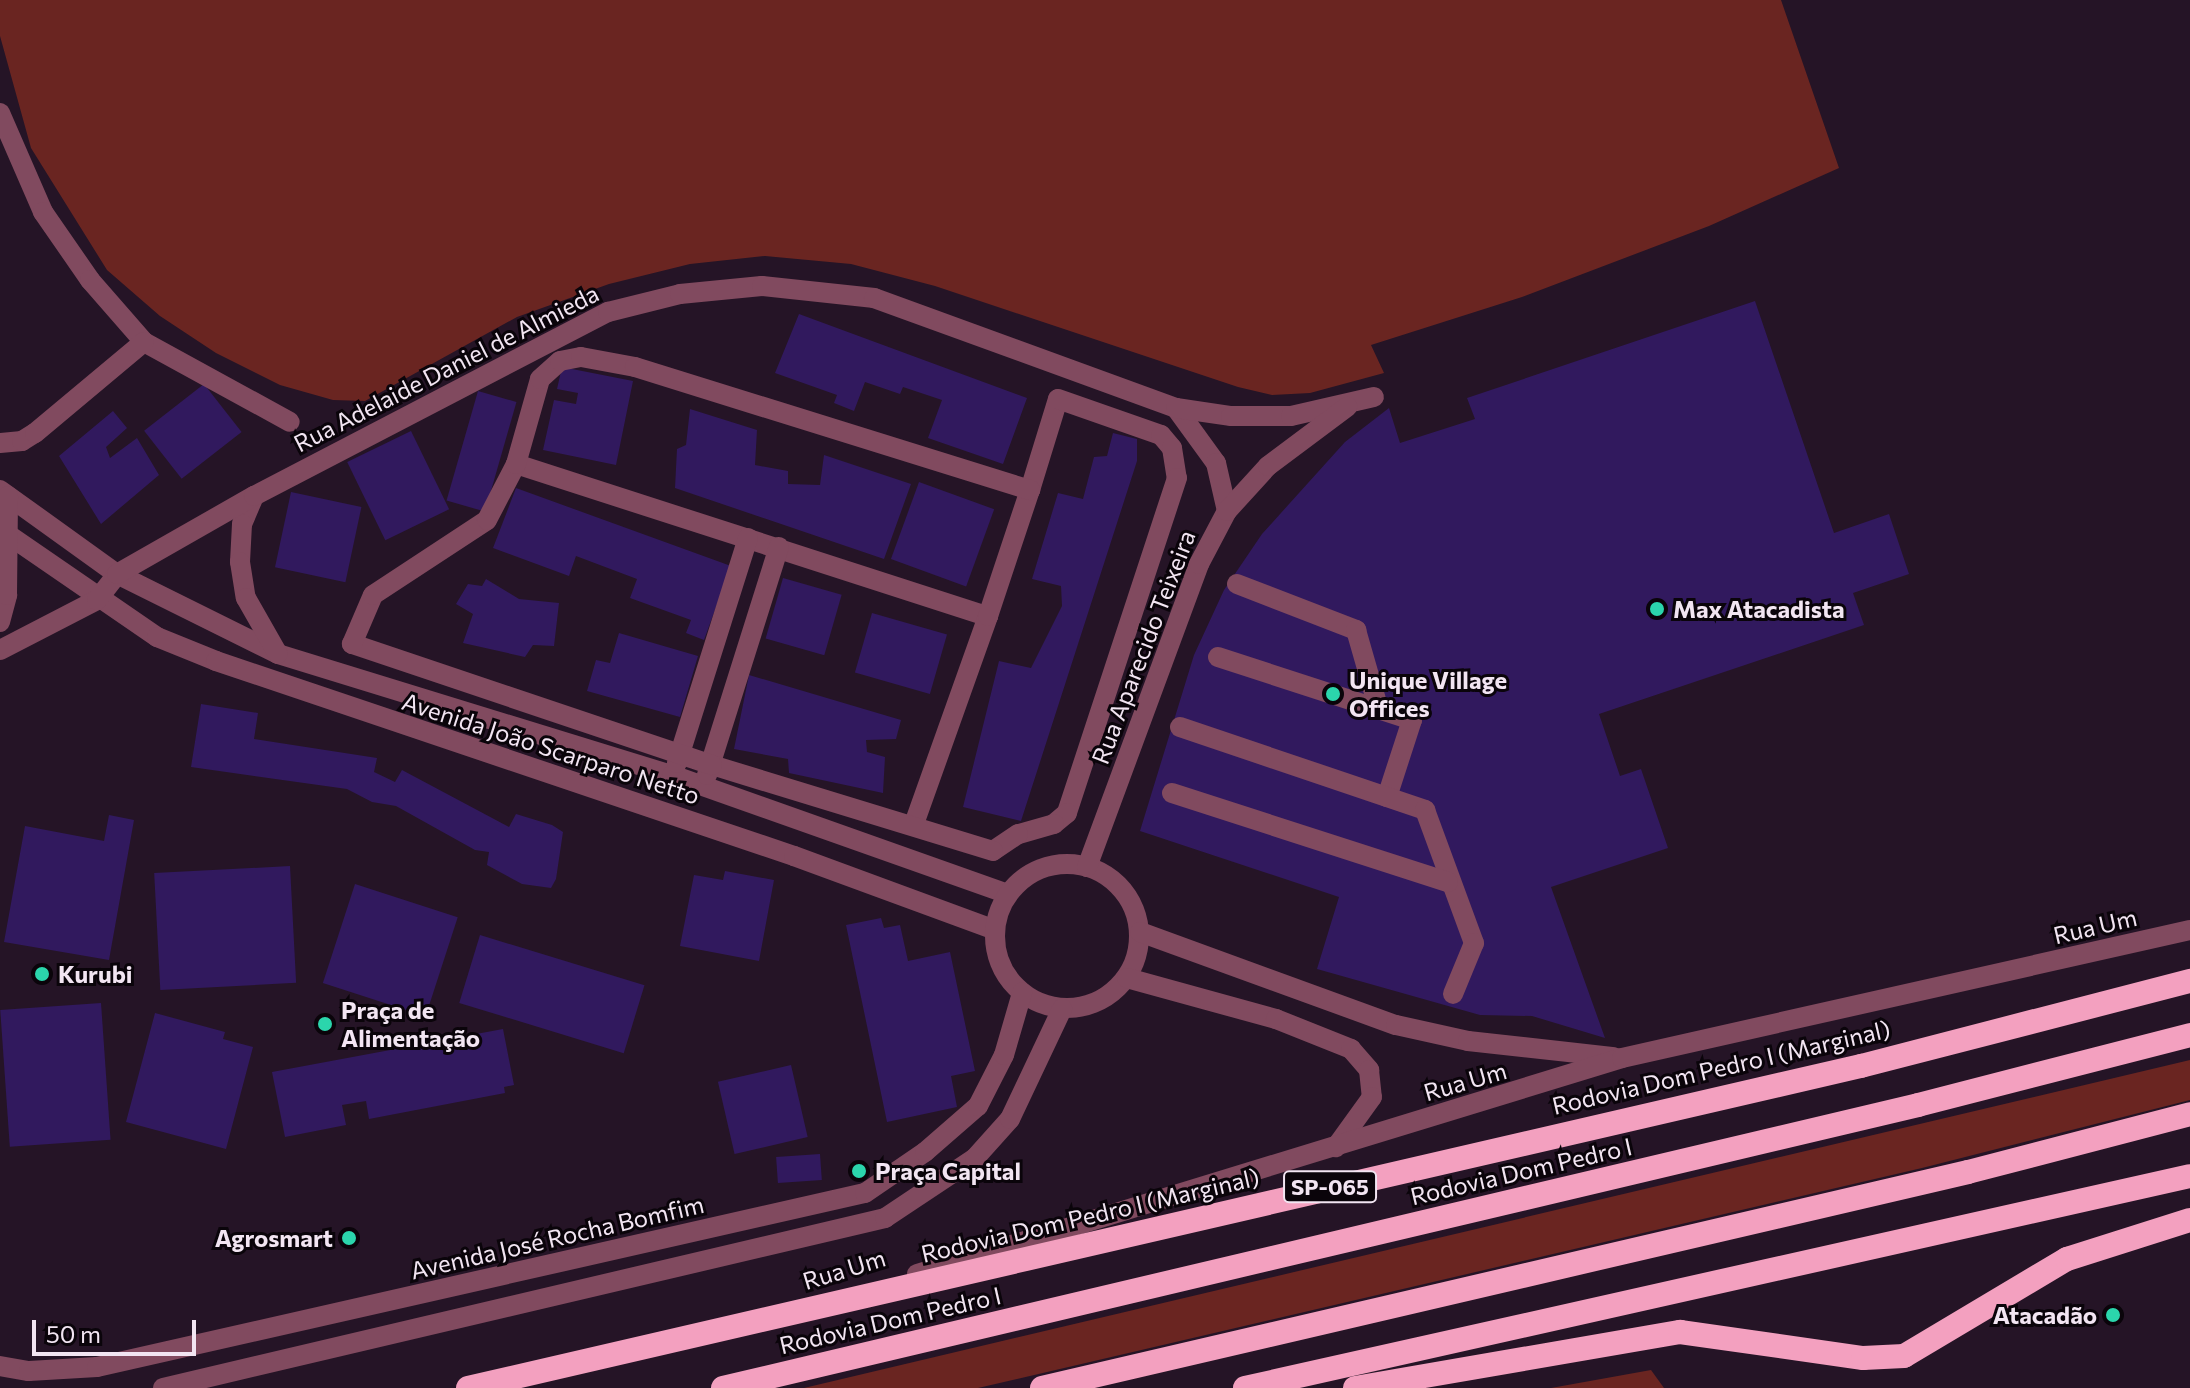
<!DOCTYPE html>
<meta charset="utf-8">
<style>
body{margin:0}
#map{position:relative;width:2190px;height:1388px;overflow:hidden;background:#251426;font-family:Commissioner,sans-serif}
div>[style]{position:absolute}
.green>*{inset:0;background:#6a2521}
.building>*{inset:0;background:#31195e;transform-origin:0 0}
.street>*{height:20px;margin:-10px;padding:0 10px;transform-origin:10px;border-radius:10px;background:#814a5f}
.street>.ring{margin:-10px;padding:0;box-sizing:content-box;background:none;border:20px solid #814a5f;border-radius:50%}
.highway>*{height:24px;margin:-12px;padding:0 12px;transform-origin:12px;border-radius:12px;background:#f3a0bf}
.dots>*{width:22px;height:22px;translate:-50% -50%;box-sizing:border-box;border:4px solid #0a040a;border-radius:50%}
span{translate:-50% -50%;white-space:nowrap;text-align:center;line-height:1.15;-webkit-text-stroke:6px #0a040a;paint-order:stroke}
.shield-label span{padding:2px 6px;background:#0a040a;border:2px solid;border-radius:6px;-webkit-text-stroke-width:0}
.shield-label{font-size:22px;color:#f2e5f2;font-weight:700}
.street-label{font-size:24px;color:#f2e5f2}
.poi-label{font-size:24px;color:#f2e5f2;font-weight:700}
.left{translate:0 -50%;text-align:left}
.right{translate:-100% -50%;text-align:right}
.scale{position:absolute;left:32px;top:1320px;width:164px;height:36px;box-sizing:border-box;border:4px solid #f2e5f2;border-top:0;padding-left:10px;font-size:24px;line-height:28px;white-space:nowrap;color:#f2e5f2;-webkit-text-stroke:6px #0a040a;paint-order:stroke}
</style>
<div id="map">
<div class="green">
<div style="clip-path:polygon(0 0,1781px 0,1839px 168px,1709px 226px,1522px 297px,1371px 345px,1384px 373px,1310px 393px,1272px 395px,1238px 387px,935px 286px,851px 264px,765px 256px,690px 264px,609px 284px,517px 317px,365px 401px,333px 400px,280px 385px,216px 353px,160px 316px,107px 270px,31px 148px,0 36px)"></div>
<div style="clip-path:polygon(2190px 1060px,2190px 1100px,1922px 1168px,978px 1388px,804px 1388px)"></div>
<div style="clip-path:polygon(1651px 1370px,1664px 1388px,1551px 1388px)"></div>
</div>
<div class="building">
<div style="clip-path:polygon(1755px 301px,1834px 533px,1889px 514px,1909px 574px,1853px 593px,1864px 625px,1599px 714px,1620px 776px,1641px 769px,1668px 848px,1551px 887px,1605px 1038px,1532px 1016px,1480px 1015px,1317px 969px,1339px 897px,1140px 831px,1194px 655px,1224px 590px,1262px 534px,1345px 442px,1389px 408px,1400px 443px,1475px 419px,1467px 398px)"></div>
<div style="clip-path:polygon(799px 314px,1027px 398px,1003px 464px,928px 438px,942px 400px,903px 387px,900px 394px,865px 382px,854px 411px,834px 403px,837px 395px,775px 373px)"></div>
<div style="clip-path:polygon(562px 367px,633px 381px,616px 465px,543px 450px,554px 400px,576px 404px,578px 393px,557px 389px)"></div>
<div style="left:204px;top:384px;width:61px;height:76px;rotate:52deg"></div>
<div style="left:478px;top:391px;width:40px;height:114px;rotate:16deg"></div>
<div style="clip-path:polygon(690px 409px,757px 430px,755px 465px,788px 471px,788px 484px,820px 485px,824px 455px,911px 484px,884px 559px,675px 488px,677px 449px,686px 445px)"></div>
<div style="clip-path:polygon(113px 411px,127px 428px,106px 447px,110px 458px,137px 438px,159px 475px,101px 524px,59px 456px)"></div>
<div style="left:411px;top:431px;width:87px;height:71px;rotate:64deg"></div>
<div style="clip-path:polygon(1113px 433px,1137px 439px,1137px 461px,1021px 821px,963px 807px,999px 661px,1031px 668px,1062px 606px,1061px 586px,1032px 579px,1058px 493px,1083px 499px,1094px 457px,1107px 456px)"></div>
<div style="left:919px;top:482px;width:80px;height:82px;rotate:20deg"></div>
<div style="clip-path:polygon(516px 488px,731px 566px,704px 640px,686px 633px,691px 620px,630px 598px,637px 579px,576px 556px,569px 576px,493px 548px)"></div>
<div style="left:291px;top:492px;width:72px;height:77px;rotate:12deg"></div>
<div style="left:783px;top:578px;width:61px;height:63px;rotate:16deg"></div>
<div style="clip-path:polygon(486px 579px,519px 599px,559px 603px,554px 646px,533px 645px,525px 657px,463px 643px,473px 614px,456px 604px,468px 584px,482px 586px)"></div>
<div style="left:872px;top:613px;width:78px;height:62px;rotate:16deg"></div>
<div style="clip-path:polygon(619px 633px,698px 656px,680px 717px,587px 691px,596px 660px,610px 663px)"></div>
<div style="clip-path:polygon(749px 675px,901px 720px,896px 739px,866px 740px,867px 752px,885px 757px,883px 793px,789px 773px,788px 759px,734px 749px)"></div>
<div style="clip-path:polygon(201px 704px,258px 713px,254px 739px,377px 758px,374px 772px,395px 782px,402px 770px,509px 827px,516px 814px,552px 825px,563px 832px,556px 879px,551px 888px,522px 884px,487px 865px,489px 852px,475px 850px,396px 806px,372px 802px,347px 789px,191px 767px)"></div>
<div style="clip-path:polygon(109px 815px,134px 820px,109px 960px,4px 942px,25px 826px,104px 841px)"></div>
<div style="left:290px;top:866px;width:117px;height:136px;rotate:87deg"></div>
<div style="clip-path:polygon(725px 871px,774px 880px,759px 961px,680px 946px,694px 875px,723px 880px)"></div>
<div style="left:355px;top:884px;width:108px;height:104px;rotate:18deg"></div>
<div style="clip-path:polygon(881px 918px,884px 928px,900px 925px,908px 961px,950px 952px,975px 1071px,951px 1076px,957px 1107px,887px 1122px,846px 925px)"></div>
<div style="left:480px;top:935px;width:172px;height:71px;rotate:17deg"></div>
<div style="left:101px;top:1003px;width:137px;height:101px;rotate:86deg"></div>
<div style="clip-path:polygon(155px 1013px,225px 1032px,223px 1039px,253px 1047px,226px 1149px,126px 1122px)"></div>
<div style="clip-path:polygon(503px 1029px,514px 1085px,504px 1087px,505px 1093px,369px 1119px,366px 1101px,342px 1105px,346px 1125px,285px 1137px,272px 1072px)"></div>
<div style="left:791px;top:1065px;width:74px;height:75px;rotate:77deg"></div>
<div style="left:820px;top:1154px;width:26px;height:44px;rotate:86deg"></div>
</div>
<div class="street">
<div style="left:0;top:113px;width:108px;rotate:66.5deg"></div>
<div style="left:43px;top:212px;width:83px;rotate:55.3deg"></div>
<div style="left:90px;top:280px;width:82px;rotate:48.9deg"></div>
<div style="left:144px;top:342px;width:166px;rotate:28.7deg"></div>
<div style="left:1176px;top:408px;width:68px;rotate:54deg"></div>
<div style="left:1216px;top:463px;width:49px;rotate:77.1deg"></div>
<div style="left:0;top:443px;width:22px;rotate:-5deg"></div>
<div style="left:22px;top:441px;width:15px;rotate:-32deg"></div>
<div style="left:35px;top:433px;width:142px;rotate:-39.9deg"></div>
<div style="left:516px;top:464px;width:496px;rotate:17.9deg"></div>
<div style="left:0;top:490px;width:144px;rotate:35.7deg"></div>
<div style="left:117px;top:574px;width:180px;rotate:26.4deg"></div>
<div style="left:278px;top:654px;width:412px;rotate:17.1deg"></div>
<div style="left:672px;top:775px;width:356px;rotate:19.5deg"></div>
<div style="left:254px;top:496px;width:30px;rotate:113deg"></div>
<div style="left:242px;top:524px;width:38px;rotate:93deg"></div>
<div style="left:240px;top:562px;width:36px;rotate:81deg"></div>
<div style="left:246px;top:598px;width:64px;rotate:60.3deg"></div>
<div style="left:0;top:529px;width:191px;rotate:34.5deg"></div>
<div style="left:157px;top:637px;width:64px;rotate:22.1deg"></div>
<div style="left:216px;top:661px;width:610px;rotate:18.64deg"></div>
<div style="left:794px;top:856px;width:214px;rotate:20.2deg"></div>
<div style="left:1237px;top:584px;width:128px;rotate:21.1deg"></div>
<div style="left:1356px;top:630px;width:83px;rotate:74deg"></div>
<div style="left:0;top:622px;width:28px;rotate:-75deg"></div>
<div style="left:7px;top:595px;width:99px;rotate:-89.4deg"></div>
<div style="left:0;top:650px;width:109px;rotate:-27.3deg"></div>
<div style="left:97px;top:600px;width:33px;rotate:-52deg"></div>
<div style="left:117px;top:574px;width:158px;rotate:-29.7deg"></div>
<div style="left:254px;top:496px;width:399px;rotate:-27.5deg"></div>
<div style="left:608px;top:312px;width:74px;rotate:-14deg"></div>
<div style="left:680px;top:294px;width:82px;rotate:-5.6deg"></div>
<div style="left:762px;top:286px;width:113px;rotate:6.1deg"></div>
<div style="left:874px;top:298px;width:321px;rotate:20deg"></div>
<div style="left:1176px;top:408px;width:56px;rotate:8.3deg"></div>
<div style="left:1231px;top:416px;width:60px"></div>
<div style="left:1291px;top:416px;width:85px;rotate:-12.9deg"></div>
<div style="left:1218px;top:657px;width:204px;rotate:18deg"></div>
<div style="left:1412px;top:720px;width:81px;rotate:108deg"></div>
<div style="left:1180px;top:727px;width:259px;rotate:18.7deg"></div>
<div style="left:1425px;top:810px;width:142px;rotate:69.8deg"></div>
<div style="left:1474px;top:943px;width:55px;rotate:112.4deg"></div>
<div style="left:677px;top:763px;width:236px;rotate:-72.5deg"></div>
<div style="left:707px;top:775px;width:239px;rotate:-72.5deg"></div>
<div style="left:1172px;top:793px;width:290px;rotate:17.9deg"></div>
<div style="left:914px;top:824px;width:221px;rotate:-70.4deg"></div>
<div style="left:988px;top:616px;width:133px;rotate:-71.6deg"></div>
<div style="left:1030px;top:490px;width:95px;rotate:-72.9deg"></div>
<div style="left:1058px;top:399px;width:109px;rotate:19.3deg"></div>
<div style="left:1161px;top:435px;width:17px;rotate:50deg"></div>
<div style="left:1172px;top:448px;width:30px;rotate:81deg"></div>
<div style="left:1177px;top:478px;width:353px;rotate:108.2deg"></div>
<div style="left:1067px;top:813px;width:17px;rotate:140deg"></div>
<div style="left:1054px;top:824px;width:37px;rotate:164deg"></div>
<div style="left:1018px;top:834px;width:30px;rotate:146deg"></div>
<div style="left:993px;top:851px;width:294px;rotate:-163deg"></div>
<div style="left:712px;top:765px;width:380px;rotate:-161.4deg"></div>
<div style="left:352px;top:644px;width:53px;rotate:-66.8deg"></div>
<div style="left:373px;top:595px;width:136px;rotate:-33.3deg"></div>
<div style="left:487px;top:520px;width:63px;rotate:-62.6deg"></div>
<div style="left:516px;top:464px;width:88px;rotate:-74.2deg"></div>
<div style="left:540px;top:379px;width:27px;rotate:-42deg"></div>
<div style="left:560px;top:361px;width:21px;rotate:-11deg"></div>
<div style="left:581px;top:357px;width:55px;rotate:10.5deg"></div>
<div style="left:635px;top:367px;width:414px;rotate:17.3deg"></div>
<div class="ring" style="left:995px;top:864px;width:124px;height:124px"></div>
<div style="left:1087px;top:867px;width:323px;rotate:-69.7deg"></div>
<div style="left:1199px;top:564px;width:60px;rotate:-62.2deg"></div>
<div style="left:1227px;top:511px;width:61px;rotate:-47.7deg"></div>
<div style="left:1268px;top:466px;width:99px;rotate:-36.8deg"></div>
<div style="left:1140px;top:932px;width:272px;rotate:20deg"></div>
<div style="left:1396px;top:1025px;width:74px;rotate:12.5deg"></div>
<div style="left:1468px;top:1041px;width:147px;rotate:6.3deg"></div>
<div style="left:1127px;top:978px;width:155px;rotate:15.4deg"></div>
<div style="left:1276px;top:1019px;width:81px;rotate:21.8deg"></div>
<div style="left:1351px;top:1049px;width:28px;rotate:49deg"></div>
<div style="left:1369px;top:1070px;width:27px;rotate:84deg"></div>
<div style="left:1372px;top:1097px;width:62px;rotate:125.8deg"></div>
<div style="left:917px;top:1274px;width:737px;rotate:-17.03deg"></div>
<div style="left:1622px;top:1058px;width:582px;rotate:-12.7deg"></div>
<div style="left:0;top:1366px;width:29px;rotate:10deg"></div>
<div style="left:29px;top:1371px;width:68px;rotate:-3.4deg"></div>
<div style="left:97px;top:1367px;width:787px;rotate:-12.77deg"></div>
<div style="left:865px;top:1193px;width:73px;rotate:-34.3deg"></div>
<div style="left:925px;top:1152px;width:70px;rotate:-41deg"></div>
<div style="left:978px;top:1106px;width:57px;rotate:-63deg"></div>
<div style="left:1004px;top:1055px;width:65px;rotate:-73.8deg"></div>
<div style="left:163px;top:1388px;width:742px;rotate:-13.25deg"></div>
<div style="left:885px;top:1218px;width:108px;rotate:-33.7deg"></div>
<div style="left:975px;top:1158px;width:52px;rotate:-48.1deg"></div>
<div style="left:1010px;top:1119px;width:122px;rotate:-64.7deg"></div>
</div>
<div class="highway">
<div style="left:468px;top:1388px;width:1430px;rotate:-13.02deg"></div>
<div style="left:1861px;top:1066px;width:340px;rotate:-14.5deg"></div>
<div style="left:723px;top:1388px;width:1228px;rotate:-13.32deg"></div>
<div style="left:1918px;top:1105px;width:281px;rotate:-14.4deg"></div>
<div style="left:1042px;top:1388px;width:951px;rotate:-13.13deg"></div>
<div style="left:1968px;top:1172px;width:229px;rotate:-14.6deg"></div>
<div style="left:1245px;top:1388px;width:968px;rotate:-12.64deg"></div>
<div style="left:1355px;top:1388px;width:330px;rotate:-9.8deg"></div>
<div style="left:1680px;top:1332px;width:185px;rotate:8.1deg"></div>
<div style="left:1863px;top:1358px;width:41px;rotate:-2.8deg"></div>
<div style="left:1904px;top:1356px;width:190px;rotate:-30.8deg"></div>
<div style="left:2067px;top:1259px;width:129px;rotate:-17.6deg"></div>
</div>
<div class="dots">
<div style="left:1657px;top:609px;background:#2bd5ac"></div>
<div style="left:1333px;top:694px;background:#2bd5ac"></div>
<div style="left:42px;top:974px;background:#2bd5ac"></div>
<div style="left:325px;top:1024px;background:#2bd5ac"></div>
<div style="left:859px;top:1171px;background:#2bd5ac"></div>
<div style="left:349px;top:1238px;background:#2bd5ac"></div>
<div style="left:2113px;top:1315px;background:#2bd5ac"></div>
</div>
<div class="shield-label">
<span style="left:1330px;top:1187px">SP-065</span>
</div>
<div class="street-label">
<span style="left:446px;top:368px;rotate:-27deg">Rua Adelaide Daniel de Almieda</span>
<span style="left:1143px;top:647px;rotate:-69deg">Rua Aparecido Teixeira</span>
<span style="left:551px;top:748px;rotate:18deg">Avenida João Scarparo Netto</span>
<span style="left:2095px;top:926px;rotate:-13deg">Rua Um</span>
<span style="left:1721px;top:1067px;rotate:-13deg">Rodovia Dom Pedro I (Marginal)</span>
<span style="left:1465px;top:1081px;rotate:-16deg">Rua Um</span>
<span style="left:1521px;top:1171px;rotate:-13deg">Rodovia Dom Pedro I</span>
<span style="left:1090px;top:1215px;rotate:-13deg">Rodovia Dom Pedro I (Marginal)</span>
<span style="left:557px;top:1237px;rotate:-13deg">Avenida José Rocha Bomfim</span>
<span style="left:844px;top:1269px;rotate:-17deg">Rua Um</span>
<span style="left:890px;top:1320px;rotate:-13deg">Rodovia Dom Pedro I</span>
</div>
<div class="poi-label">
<span class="left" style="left:1673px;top:609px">Max Atacadista</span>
<span class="left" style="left:1349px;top:694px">Unique Village<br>Offices</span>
<span class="left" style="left:58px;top:974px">Kurubi</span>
<span class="left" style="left:341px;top:1024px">Praça de<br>Alimentação</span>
<span class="left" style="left:875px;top:1171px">Praça Capital</span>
<span class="right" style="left:333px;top:1238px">Agrosmart</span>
<span class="right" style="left:2097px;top:1315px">Atacadão</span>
</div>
<div class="scale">50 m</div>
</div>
